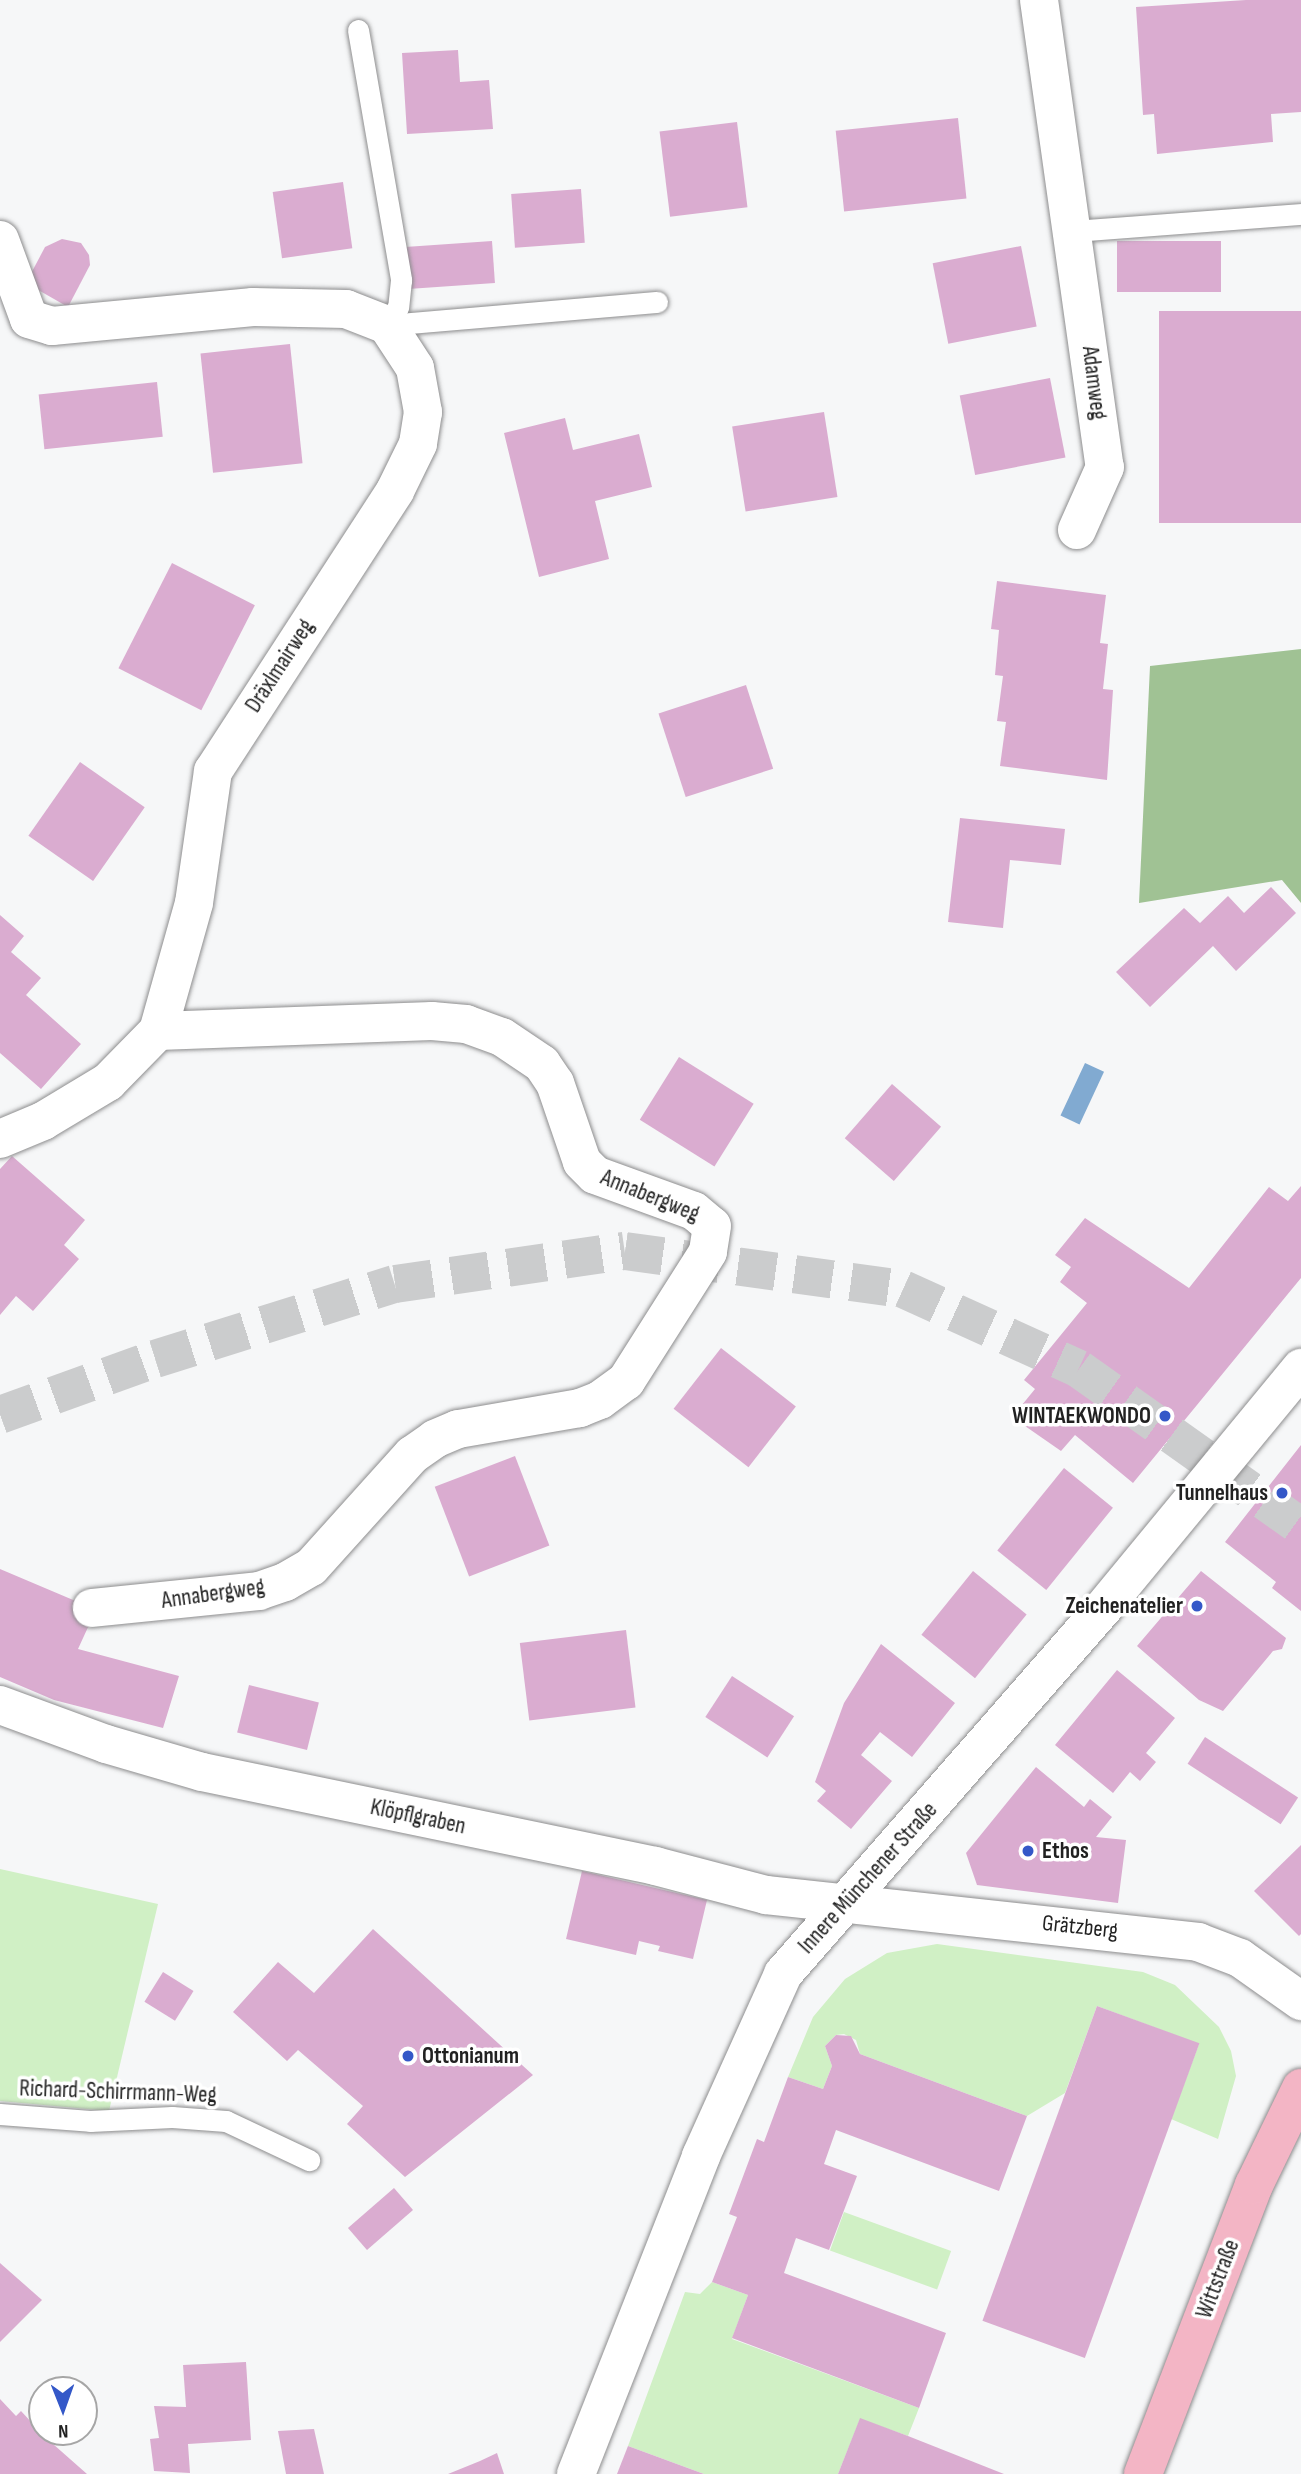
<!DOCTYPE html>
<meta charset="utf-8">
<style>
body{margin:0}
#map{position:relative;width:1301px;height:2474px;overflow:hidden;background:#f6f7f8;font-family:"Sofia Sans Condensed",sans-serif}
div>[style]{position:absolute}
.green>*{inset:0;background:#d0f0c5;transform-origin:0 0}
.forest>*{inset:0;background:#a0c294}
.water>*{inset:0;background:#81aad1;transform-origin:0 0}
.building>*{inset:0;background:#daacd0;transform-origin:0 0}
.secondary-tunnel>*{height:38px;margin-top:-19px;transform-origin:0;background:repeating-linear-gradient(90deg,#cbcccd 0 38px,transparent 0 57px)}
.roads{filter:drop-shadow(0 0 2px #8d8d8e) drop-shadow(0 0 2px #8d8d8e)}
.lane>*{height:21px;margin:-10.5px;padding:0 10.5px;transform-origin:10.5px;border-radius:10.5px;background:#fff}
.street>*{height:38px;margin:-19px;padding:0 19px;transform-origin:19px;border-radius:19px;background:#fff}
.primary>*{height:38px;margin:-19px;padding:0 19px;transform-origin:19px;border-radius:19px;background:#f3b5c5}
.dots>*{width:19px;height:19px;translate:-50% -50%;box-sizing:border-box;border:4px solid #fff;border-radius:50%}
span{translate:-50% -50%;white-space:nowrap;text-align:center;line-height:1.15;-webkit-text-stroke:7px #fff;paint-order:stroke}
.street-label{font-size:23px;color:#212121}
.poi-label{font-size:23px;color:#212121;font-weight:700}
.right{translate:-100% -50%;text-align:right}
.left{translate:0 -50%;text-align:left}
.north{position:absolute;left:28px;top:2376px;width:70px;height:70px;box-sizing:border-box;background:#fff;border:2px solid #a6a6a6;border-radius:50%;rotate:179deg;font-size:19px;font-weight:700;line-height:28px;text-align:center;color:#212121}
.north::after{content:'';display:block;margin:auto;width:24px;height:32px;background:#3458c8;clip-path:polygon(50% 0,100% 100%,50% 72%,0 100%)}
</style>
<div id="map">
<div class="green">
<div style="clip-path:polygon(0 1869px,158px 1904px,109px 2111px,0 2101px)"></div>
<div style="clip-path:polygon(937px 1944px,1143px 1972px,1175px 1985px,1219px 2027px,1231px 2051px,1236px 2076px,1218px 2139px,1171px 2119px,1199px 2044px,1097px 2006px,1065px 2093px,1027px 2116px,860px 2054px,856px 2040px,844px 2034px,836px 2035px,825px 2046px,832px 2066px,823px 2089px,788px 2077px,813px 2017px,845px 1979px,887px 1953px)"></div>
<div style="left:844px;top:2212px;width:114px;height:41px;rotate:20deg"></div>
<div style="clip-path:polygon(712px 2282px,748px 2295px,732px 2339px,919px 2408px,908px 2436px,860px 2419px,838px 2474px,704px 2474px,628px 2446px,685px 2292px,700px 2294px)"></div>
</div>
<div class="forest">
<div style="clip-path:polygon(1301px 649px,1301px 903px,1282px 880px,1139px 903px,1150px 666px)"></div>
</div>
<div class="water">
<div style="left:1085px;top:1063px;width:21px;height:58px;rotate:25deg"></div>
</div>
<div class="building">
<div style="clip-path:polygon(1246px 0,1301px 0,1301px 112px,1271px 114px,1273px 142px,1157px 154px,1154px 114px,1143px 115px,1136px 7px)"></div>
<div style="clip-path:polygon(458px 50px,460px 82px,489px 80px,493px 129px,407px 134px,402px 53px)"></div>
<div style="left:958px;top:118px;width:81px;height:123px;rotate:84deg"></div>
<div style="left:737px;top:122px;width:86px;height:78px;rotate:83deg"></div>
<div style="left:343px;top:182px;width:67px;height:71px;rotate:82deg"></div>
<div style="left:581px;top:189px;width:54px;height:70px;rotate:86deg"></div>
<div style="clip-path:polygon(62px 239px,81px 243px,89px 255px,90px 265px,68px 307px,26px 283px,45px 247px)"></div>
<div style="left:492px;top:241px;width:42px;height:87px;rotate:86deg"></div>
<div style="left:1221px;top:241px;width:51px;height:104px;rotate:90deg"></div>
<div style="left:1021px;top:246px;width:82px;height:90px;rotate:79deg"></div>
<div style="left:1301px;top:311px;width:212px;height:142px;rotate:90deg"></div>
<div style="left:290px;top:344px;width:120px;height:90px;rotate:84deg"></div>
<div style="left:1050px;top:378px;width:81px;height:92px;rotate:79deg"></div>
<div style="left:157px;top:382px;width:55px;height:119px;rotate:84deg"></div>
<div style="left:824px;top:412px;width:86px;height:93px;rotate:81deg"></div>
<div style="clip-path:polygon(565px 418px,573px 450px,639px 434px,652px 487px,595px 501px,609px 559px,539px 577px,504px 433px)"></div>
<div style="left:172px;top:563px;width:93px;height:118px;rotate:27deg"></div>
<div style="clip-path:polygon(997px 581px,1106px 595px,1100px 643px,1108px 644px,1103px 689px,1113px 690px,1107px 780px,1000px 766px,1006px 722px,997px 721px,1003px 676px,995px 675px,999px 630px,991px 629px)"></div>
<div style="left:746px;top:685px;width:88px;height:92px;rotate:72deg"></div>
<div style="left:80px;top:762px;width:79px;height:90px;rotate:35deg"></div>
<div style="clip-path:polygon(960px 818px,1065px 829px,1061px 865px,1010px 860px,1003px 928px,948px 922px)"></div>
<div style="clip-path:polygon(1271px 887px,1296px 913px,1236px 971px,1213px 946px,1150px 1007px,1116px 972px,1184px 908px,1200px 923px,1228px 896px,1244px 913px)"></div>
<div style="clip-path:polygon(0 915px,24px 936px,11px 952px,41px 978px,26px 995px,81px 1044px,41px 1089px,0 1053px)"></div>
<div style="left:679px;top:1057px;width:88px;height:74px;rotate:32deg"></div>
<div style="left:892px;top:1084px;width:65px;height:72px;rotate:41deg"></div>
<div style="clip-path:polygon(12px 1156px,85px 1220px,64px 1245px,79px 1259px,33px 1311px,16px 1296px,0 1315px,0 1169px)"></div>
<div style="clip-path:polygon(1301px 1186px,1301px 1278px,1133px 1483px,1075px 1435px,1061px 1451px,1012px 1417px,1035px 1389px,1024px 1380px,1087px 1303px,1060px 1282px,1071px 1267px,1055px 1255px,1085px 1218px,1189px 1288px,1269px 1187px,1288px 1201px)"></div>
<div style="left:721px;top:1348px;width:95px;height:77px;rotate:38deg"></div>
<div style="clip-path:polygon(1301px 1445px,1301px 1611px,1272px 1588px,1276px 1582px,1225px 1542px)"></div>
<div style="left:515px;top:1456px;width:96px;height:86px;rotate:69deg"></div>
<div style="left:1064px;top:1468px;width:63px;height:106px;rotate:39deg"></div>
<div style="clip-path:polygon(0 1569px,85px 1605px,89px 1625px,78px 1649px,179px 1676px,163px 1728px,54px 1700px,0 1677px)"></div>
<div style="left:973px;top:1571px;width:69px;height:82px;rotate:39deg"></div>
<div style="clip-path:polygon(1201px 1571px,1286px 1638px,1282px 1649px,1273px 1651px,1223px 1711px,1199px 1700px,1137px 1646px)"></div>
<div style="left:626px;top:1630px;width:78px;height:107px;rotate:83deg"></div>
<div style="clip-path:polygon(881px 1644px,955px 1703px,912px 1757px,880px 1732px,861px 1755px,892px 1781px,851px 1829px,817px 1801px,826px 1791px,815px 1782px,844px 1703px)"></div>
<div style="clip-path:polygon(1117px 1670px,1175px 1718px,1146px 1753px,1156px 1762px,1140px 1781px,1130px 1772px,1113px 1793px,1055px 1745px)"></div>
<div style="left:732px;top:1676px;width:74px;height:49px;rotate:33deg"></div>
<div style="left:249px;top:1685px;width:72px;height:49px;rotate:14deg"></div>
<div style="left:1205px;top:1737px;width:111px;height:32px;rotate:33deg"></div>
<div style="clip-path:polygon(1036px 1767px,1084px 1807px,1090px 1799px,1112px 1817px,1096px 1837px,1126px 1840px,1118px 1903px,977px 1885px,966px 1853px)"></div>
<div style="clip-path:polygon(1301px 1845px,1301px 1934px,1299px 1936px,1254px 1891px)"></div>
<div style="clip-path:polygon(582px 1871px,707px 1900px,693px 1959px,658px 1951px,660px 1946px,639px 1941px,636px 1955px,566px 1939px)"></div>
<div style="clip-path:polygon(373px 1929px,533px 2075px,405px 2177px,347px 2124px,363px 2106px,298px 2050px,287px 2061px,233px 2012px,278px 1962px,314px 1993px)"></div>
<div style="left:163px;top:1972px;width:36px;height:35px;rotate:32deg"></div>
<div style="left:1097px;top:2006px;width:109px;height:335px;rotate:20deg"></div>
<div style="clip-path:polygon(836px 2035px,851px 2036px,860px 2054px,1027px 2116px,999px 2191px,836px 2130px,824px 2164px,857px 2176px,829px 2250px,796px 2238px,784px 2273px,946px 2333px,919px 2408px,732px 2338px,748px 2295px,712px 2282px,737px 2217px,729px 2214px,757px 2139px,764px 2142px,788px 2077px,823px 2089px,832px 2066px,825px 2046px)"></div>
<div style="left:394px;top:2188px;width:29px;height:61px;rotate:49deg"></div>
<div style="clip-path:polygon(0 2263px,42px 2300px,0 2342px)"></div>
<div style="clip-path:polygon(246px 2362px,251px 2440px,188px 2444px,190px 2473px,154px 2471px,150px 2439px,159px 2438px,154px 2406px,186px 2407px,183px 2365px)"></div>
<div style="clip-path:polygon(0 2399px,16px 2416px,21px 2411px,46px 2438px,51px 2433px,58px 2439px,53px 2444px,87px 2474px,0 2474px)"></div>
<div style="clip-path:polygon(860px 2418px,908px 2436px,1004px 2474px,838px 2474px)"></div>
<div style="clip-path:polygon(314px 2429px,324px 2474px,286px 2474px,278px 2431px)"></div>
<div style="clip-path:polygon(628px 2446px,704px 2474px,617px 2474px)"></div>
<div style="clip-path:polygon(497px 2453px,504px 2474px,448px 2474px,480px 2461px)"></div>
</div>
<div class="secondary-tunnel">
<div style="left:0;top:1415px;width:165px;rotate:-19.9deg"></div>
<div style="left:155px;top:1359px;width:251px;rotate:-17.4deg"></div>
<div style="left:395px;top:1284px;width:232px;rotate:-8.2deg"></div>
<div style="left:625px;top:1251px;width:281px;rotate:7.8deg"></div>
<div style="left:903px;top:1289px;width:193px;rotate:24.4deg"></div>
<div style="left:1079px;top:1369px;width:272px;rotate:35.4deg"></div>
</div>
<div class="roads">
<div class="lane">
<div style="left:358px;top:30px;width:254px;rotate:80.2deg"></div>
<div style="left:401px;top:280px;width:27px;rotate:96deg"></div>
<div style="left:398px;top:307px;width:21px;rotate:121deg"></div>
<div style="left:1074px;top:231px;width:228px;rotate:-4.3deg"></div>
<div style="left:387px;top:325px;width:271px;rotate:-4.9deg"></div>
<div style="left:0;top:2114px;width:90px;rotate:4.4deg"></div>
<div style="left:90px;top:2121px;width:82px;rotate:-2.8deg"></div>
<div style="left:172px;top:2117px;width:54px;rotate:4.2deg"></div>
<div style="left:226px;top:2121px;width:92px;rotate:25.2deg"></div>
</div>
<div class="street">
<div style="left:1039px;top:0;width:472px;rotate:82deg"></div>
<div style="left:1105px;top:467px;width:69px;rotate:114deg"></div>
<div style="left:0;top:240px;width:84px;rotate:69.8deg"></div>
<div style="left:29px;top:319px;width:24px;rotate:17deg"></div>
<div style="left:52px;top:326px;width:202px;rotate:-5.4deg"></div>
<div style="left:253px;top:307px;width:93px;rotate:1.2deg"></div>
<div style="left:346px;top:309px;width:44px;rotate:21.3deg"></div>
<div style="left:387px;top:325px;width:51px;rotate:56.9deg"></div>
<div style="left:415px;top:368px;width:45px;rotate:79.7deg"></div>
<div style="left:423px;top:412px;width:32px;rotate:99deg"></div>
<div style="left:418px;top:444px;width:52px;rotate:116.1deg"></div>
<div style="left:395px;top:491px;width:334px;rotate:123deg"></div>
<div style="left:213px;top:771px;width:133px;rotate:98.2deg"></div>
<div style="left:194px;top:903px;width:133px;rotate:105.7deg"></div>
<div style="left:0;top:1139px;width:47px;rotate:-22.7deg"></div>
<div style="left:43px;top:1121px;width:76px;rotate:-31deg"></div>
<div style="left:108px;top:1082px;width:71px;rotate:-45.6deg"></div>
<div style="left:158px;top:1031px;width:274px;rotate:-2.1deg"></div>
<div style="left:432px;top:1021px;width:34px;rotate:5deg"></div>
<div style="left:466px;top:1024px;width:38px;rotate:20deg"></div>
<div style="left:502px;top:1037px;width:48px;rotate:34deg"></div>
<div style="left:542px;top:1064px;width:23px;rotate:56deg"></div>
<div style="left:555px;top:1083px;width:83px;rotate:71.1deg"></div>
<div style="left:582px;top:1162px;width:18px;rotate:45deg"></div>
<div style="left:595px;top:1175px;width:105px;rotate:20deg"></div>
<div style="left:694px;top:1211px;width:23px;rotate:40deg"></div>
<div style="left:712px;top:1226px;width:26px;rotate:99deg"></div>
<div style="left:708px;top:1252px;width:153px;rotate:122.4deg"></div>
<div style="left:626px;top:1381px;width:32px;rotate:144deg"></div>
<div style="left:600px;top:1400px;width:22px;rotate:158deg"></div>
<div style="left:580px;top:1408px;width:124px;rotate:170.2deg"></div>
<div style="left:458px;top:1429px;width:25px;rotate:157deg"></div>
<div style="left:435px;top:1439px;width:28px;rotate:145deg"></div>
<div style="left:412px;top:1455px;width:151px;rotate:132deg"></div>
<div style="left:311px;top:1567px;width:30px;rotate:150deg"></div>
<div style="left:285px;top:1582px;width:28px;rotate:161deg"></div>
<div style="left:259px;top:1591px;width:168px;rotate:174.2deg"></div>
<div style="left:0;top:1705px;width:113px;rotate:20.2deg"></div>
<div style="left:106px;top:1744px;width:100px;rotate:16.3deg"></div>
<div style="left:202px;top:1772px;width:463px;rotate:11.7deg"></div>
<div style="left:655px;top:1866px;width:115px;rotate:14.6deg"></div>
<div style="left:766px;top:1895px;width:435px;rotate:6.2deg"></div>
<div style="left:1198px;top:1942px;width:45px;rotate:20.9deg"></div>
<div style="left:1240px;top:1958px;width:75px;rotate:35.2deg"></div>
<div style="left:576px;top:2474px;width:342px;rotate:-68.5deg"></div>
<div style="left:701px;top:2156px;width:200px;rotate:-65.7deg"></div>
<div style="left:783px;top:1974px;width:488px;rotate:-48.8deg"></div>
<div style="left:1104px;top:1607px;width:310px;rotate:-50.5deg"></div>
</div>
<div class="primary">
<div style="left:1143px;top:2474px;width:310px;rotate:-69deg"></div>
<div style="left:1254px;top:2185px;width:108px;rotate:-64.1deg"></div>
</div>
</div>
<div class="dots">
<div style="left:1165px;top:1416px;background:#3458c8"></div>
<div style="left:1282px;top:1493px;background:#3458c8"></div>
<div style="left:1197px;top:1606px;background:#3458c8"></div>
<div style="left:1028px;top:1851px;background:#3458c8"></div>
<div style="left:408px;top:2056px;background:#3458c8"></div>
</div>
<div class="street-label">
<span style="left:1094px;top:383px;rotate:83deg">Adamweg</span>
<span style="left:280px;top:666px;rotate:-57deg">Dräxlmairweg</span>
<span style="left:650px;top:1196px;rotate:22deg">Annabergweg</span>
<span style="left:213px;top:1594px;rotate:-8deg">Annabergweg</span>
<span style="left:418px;top:1817px;rotate:12deg">Klöpflgraben</span>
<span style="left:868px;top:1878px;rotate:-48deg">Innere Münchener Straße</span>
<span style="left:1080px;top:1927px;rotate:6deg">Grätzberg</span>
<span style="left:118px;top:2092px;rotate:2deg">Richard-Schirrmann-Weg</span>
<span style="left:1218px;top:2279px;rotate:-69deg">Wittstraße</span>
</div>
<div class="poi-label">
<span class="right" style="left:1151px;top:1416px">WINTAEKWONDO</span>
<span class="right" style="left:1268px;top:1493px">Tunnelhaus</span>
<span class="right" style="left:1183px;top:1606px">Zeichenatelier</span>
<span class="left" style="left:1042px;top:1851px">Ethos</span>
<span class="left" style="left:422px;top:2056px">Ottonianum</span>
</div>
<div class="north">N</div>
</div>
